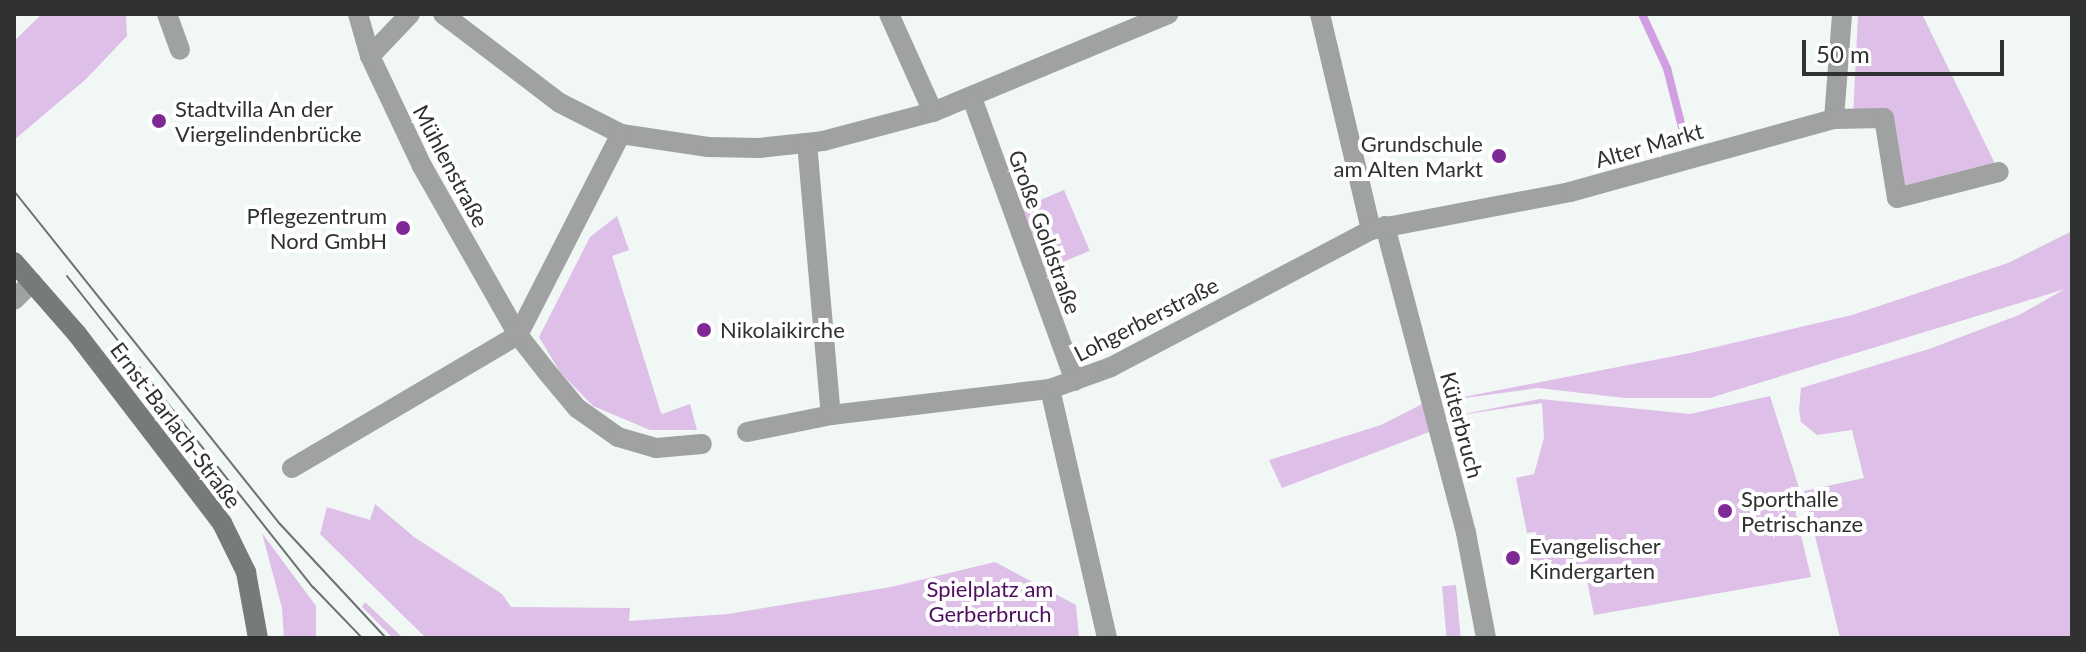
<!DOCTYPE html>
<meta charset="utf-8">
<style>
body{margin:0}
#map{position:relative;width:2086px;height:652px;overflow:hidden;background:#f0f7f4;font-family:Lato,sans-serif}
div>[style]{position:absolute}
.green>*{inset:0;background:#debfe8;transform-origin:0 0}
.stream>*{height:8px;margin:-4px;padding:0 4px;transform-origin:4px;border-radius:4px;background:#d19ee1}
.minor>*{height:20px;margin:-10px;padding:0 10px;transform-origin:10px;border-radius:10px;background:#9fa2a0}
.secondary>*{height:20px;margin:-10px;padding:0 10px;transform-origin:10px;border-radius:10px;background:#767a78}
.tram>*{height:2px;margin:-1px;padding:0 1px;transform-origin:1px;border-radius:1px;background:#6c706e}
.dots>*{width:22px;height:22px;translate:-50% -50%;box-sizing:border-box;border:4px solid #fff;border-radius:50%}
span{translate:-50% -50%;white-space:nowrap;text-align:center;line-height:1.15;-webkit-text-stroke:8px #fff;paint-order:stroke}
.poi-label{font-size:22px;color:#2f3230}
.left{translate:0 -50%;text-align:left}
.right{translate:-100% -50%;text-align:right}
.street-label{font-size:22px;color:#2f3230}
.park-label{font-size:22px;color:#4e0f5f}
.frame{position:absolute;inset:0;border:16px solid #2f3230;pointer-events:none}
.scale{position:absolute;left:1802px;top:40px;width:202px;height:36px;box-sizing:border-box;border:4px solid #2f3230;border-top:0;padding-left:10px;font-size:24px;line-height:28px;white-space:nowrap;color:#2f3230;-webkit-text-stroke:6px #fff;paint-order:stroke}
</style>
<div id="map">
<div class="green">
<div style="clip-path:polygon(42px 14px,126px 14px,127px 36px,86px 79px,14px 140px,14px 41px)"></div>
<div style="clip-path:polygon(1858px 14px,1922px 14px,1999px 172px,1897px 198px,1884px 119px,1853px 117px)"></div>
<div style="left:1064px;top:190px;width:66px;height:50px;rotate:67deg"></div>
<div style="clip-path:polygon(617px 216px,629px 250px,612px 256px,660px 410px,662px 414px,690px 404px,697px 430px,650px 430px,593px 406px,560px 372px,539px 337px,590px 237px)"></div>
<div style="clip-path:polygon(2072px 231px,2072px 638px,1840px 638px,1804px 491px,1864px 478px,1852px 430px,1817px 435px,1801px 422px,1799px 410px,1801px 388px,1929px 349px,2019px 315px,2065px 289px,1710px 398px,1625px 398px,1538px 388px,1443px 401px,1690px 353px,1852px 315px,2008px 263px)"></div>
<div style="clip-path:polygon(1770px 396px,1800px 491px,1791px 494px,1811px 577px,1594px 615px,1584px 566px,1536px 575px,1531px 549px,1539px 547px,1536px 532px,1527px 533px,1516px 478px,1534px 474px,1544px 438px,1542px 403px,1454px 416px,1540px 399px,1690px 414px)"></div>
<div style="clip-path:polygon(1430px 400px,1437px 429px,1282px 488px,1269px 460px,1381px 425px)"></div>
<div style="clip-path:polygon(375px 504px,414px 537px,502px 594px,511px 607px,630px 608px,629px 621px,728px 614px,891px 587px,995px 562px,1076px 605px,1079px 638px,426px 638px,320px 534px,327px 507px,370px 520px)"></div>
<div style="clip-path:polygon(262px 533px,316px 606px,316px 638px,284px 638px,282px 608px)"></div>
<div style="left:1456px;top:585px;width:53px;height:14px;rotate:85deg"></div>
<div style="clip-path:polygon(365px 602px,403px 638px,393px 638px,362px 607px)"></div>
</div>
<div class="stream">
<div style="left:1642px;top:14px;width:60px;rotate:65.2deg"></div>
<div style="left:1667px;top:68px;width:69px;rotate:75.8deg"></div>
</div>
<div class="minor">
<div style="left:167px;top:14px;width:38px;rotate:70deg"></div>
<div style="left:358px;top:14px;width:44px;rotate:74.1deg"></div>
<div style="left:370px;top:56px;width:122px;rotate:64.7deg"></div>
<div style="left:422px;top:166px;width:194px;rotate:60.4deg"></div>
<div style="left:518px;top:335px;width:47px;rotate:51.9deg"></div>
<div style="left:547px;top:372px;width:47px;rotate:50.2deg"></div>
<div style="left:577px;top:408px;width:50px;rotate:35.3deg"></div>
<div style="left:618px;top:437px;width:40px;rotate:16deg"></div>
<div style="left:656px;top:448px;width:46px;rotate:-5deg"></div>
<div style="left:443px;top:14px;width:147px;rotate:37.3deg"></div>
<div style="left:560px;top:103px;width:68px;rotate:26.9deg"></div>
<div style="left:621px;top:134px;width:88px;rotate:8.5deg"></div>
<div style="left:708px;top:147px;width:51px;rotate:1.1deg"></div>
<div style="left:759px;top:148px;width:64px;rotate:-6.2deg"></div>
<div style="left:823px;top:141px;width:114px;rotate:-14.8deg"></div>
<div style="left:933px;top:112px;width:255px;rotate:-22.6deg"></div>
<div style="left:889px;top:14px;width:107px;rotate:65.8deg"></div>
<div style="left:1320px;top:14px;width:222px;rotate:76.7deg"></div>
<div style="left:370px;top:56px;width:58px;rotate:-46.4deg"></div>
<div style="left:972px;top:98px;width:301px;rotate:70deg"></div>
<div style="left:1834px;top:119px;width:105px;rotate:-85.6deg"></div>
<div style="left:807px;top:143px;width:273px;rotate:85deg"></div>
<div style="left:1385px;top:226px;width:318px;rotate:75.2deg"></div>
<div style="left:1466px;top:533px;width:107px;rotate:79.2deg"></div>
<div style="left:14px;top:300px;width:25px;rotate:-45deg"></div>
<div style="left:1050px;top:389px;width:255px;rotate:77.1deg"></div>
<div style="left:747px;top:432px;width:86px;rotate:-11.4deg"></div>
<div style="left:831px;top:415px;width:221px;rotate:-6.8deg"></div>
<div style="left:1050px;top:389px;width:65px;rotate:-19.8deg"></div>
<div style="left:1111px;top:367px;width:294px;rotate:-27.8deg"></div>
<div style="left:1371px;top:230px;width:203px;rotate:-10.8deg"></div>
<div style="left:1570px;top:192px;width:274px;rotate:-15.5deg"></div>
<div style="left:1834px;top:119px;width:50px;rotate:-1.1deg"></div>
<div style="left:1884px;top:118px;width:81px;rotate:80.8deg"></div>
<div style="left:1897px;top:198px;width:105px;rotate:-14.3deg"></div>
<div style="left:292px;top:468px;width:262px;rotate:-30.5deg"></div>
<div style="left:518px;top:335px;width:226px;rotate:-62.9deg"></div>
</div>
<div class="secondary">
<div style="left:14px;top:262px;width:96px;rotate:48.8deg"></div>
<div style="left:77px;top:334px;width:238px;rotate:52.5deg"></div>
<div style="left:222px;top:523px;width:55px;rotate:63.9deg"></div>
<div style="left:246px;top:572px;width:67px;rotate:79.7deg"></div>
</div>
<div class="tram">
<div style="left:14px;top:191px;width:426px;rotate:51.4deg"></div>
<div style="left:280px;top:524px;width:156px;rotate:47.1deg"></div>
<div style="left:67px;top:276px;width:397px;rotate:51.7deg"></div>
<div style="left:313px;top:587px;width:71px;rotate:46.1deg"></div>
</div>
<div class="dots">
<div style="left:159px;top:121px;background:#7f2997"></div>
<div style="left:1499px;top:156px;background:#7f2997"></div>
<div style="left:403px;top:228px;background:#7f2997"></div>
<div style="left:704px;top:330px;background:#7f2997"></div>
<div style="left:1725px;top:511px;background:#7f2997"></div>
<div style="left:1513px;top:558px;background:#7f2997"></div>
</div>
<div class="poi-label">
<span class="left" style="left:175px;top:121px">Stadtvilla An der<br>Viergelindenbrücke</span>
<span class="right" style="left:1483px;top:156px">Grundschule<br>am Alten Markt</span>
<span class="right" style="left:387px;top:228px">Pflegezentrum<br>Nord GmbH</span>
<span class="left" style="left:720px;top:330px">Nikolaikirche</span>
<span class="left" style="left:1741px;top:511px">Sporthalle<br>Petrischanze</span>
<span class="left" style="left:1529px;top:558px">Evangelischer<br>Kindergarten</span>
</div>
<div class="street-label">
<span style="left:1649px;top:145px;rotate:-16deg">Alter Markt</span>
<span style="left:451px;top:166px;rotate:62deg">Mühlenstraße</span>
<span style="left:1045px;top:232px;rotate:70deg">Große Goldstraße</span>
<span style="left:1146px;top:319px;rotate:-27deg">Lohgerberstraße</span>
<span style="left:176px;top:425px;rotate:53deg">Ernst-Barlach-Straße</span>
<span style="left:1462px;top:425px;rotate:75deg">Küterbruch</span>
</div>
<div class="park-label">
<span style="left:990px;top:601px">Spielplatz am<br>Gerberbruch</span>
</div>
<div class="frame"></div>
<div class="scale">50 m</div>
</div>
